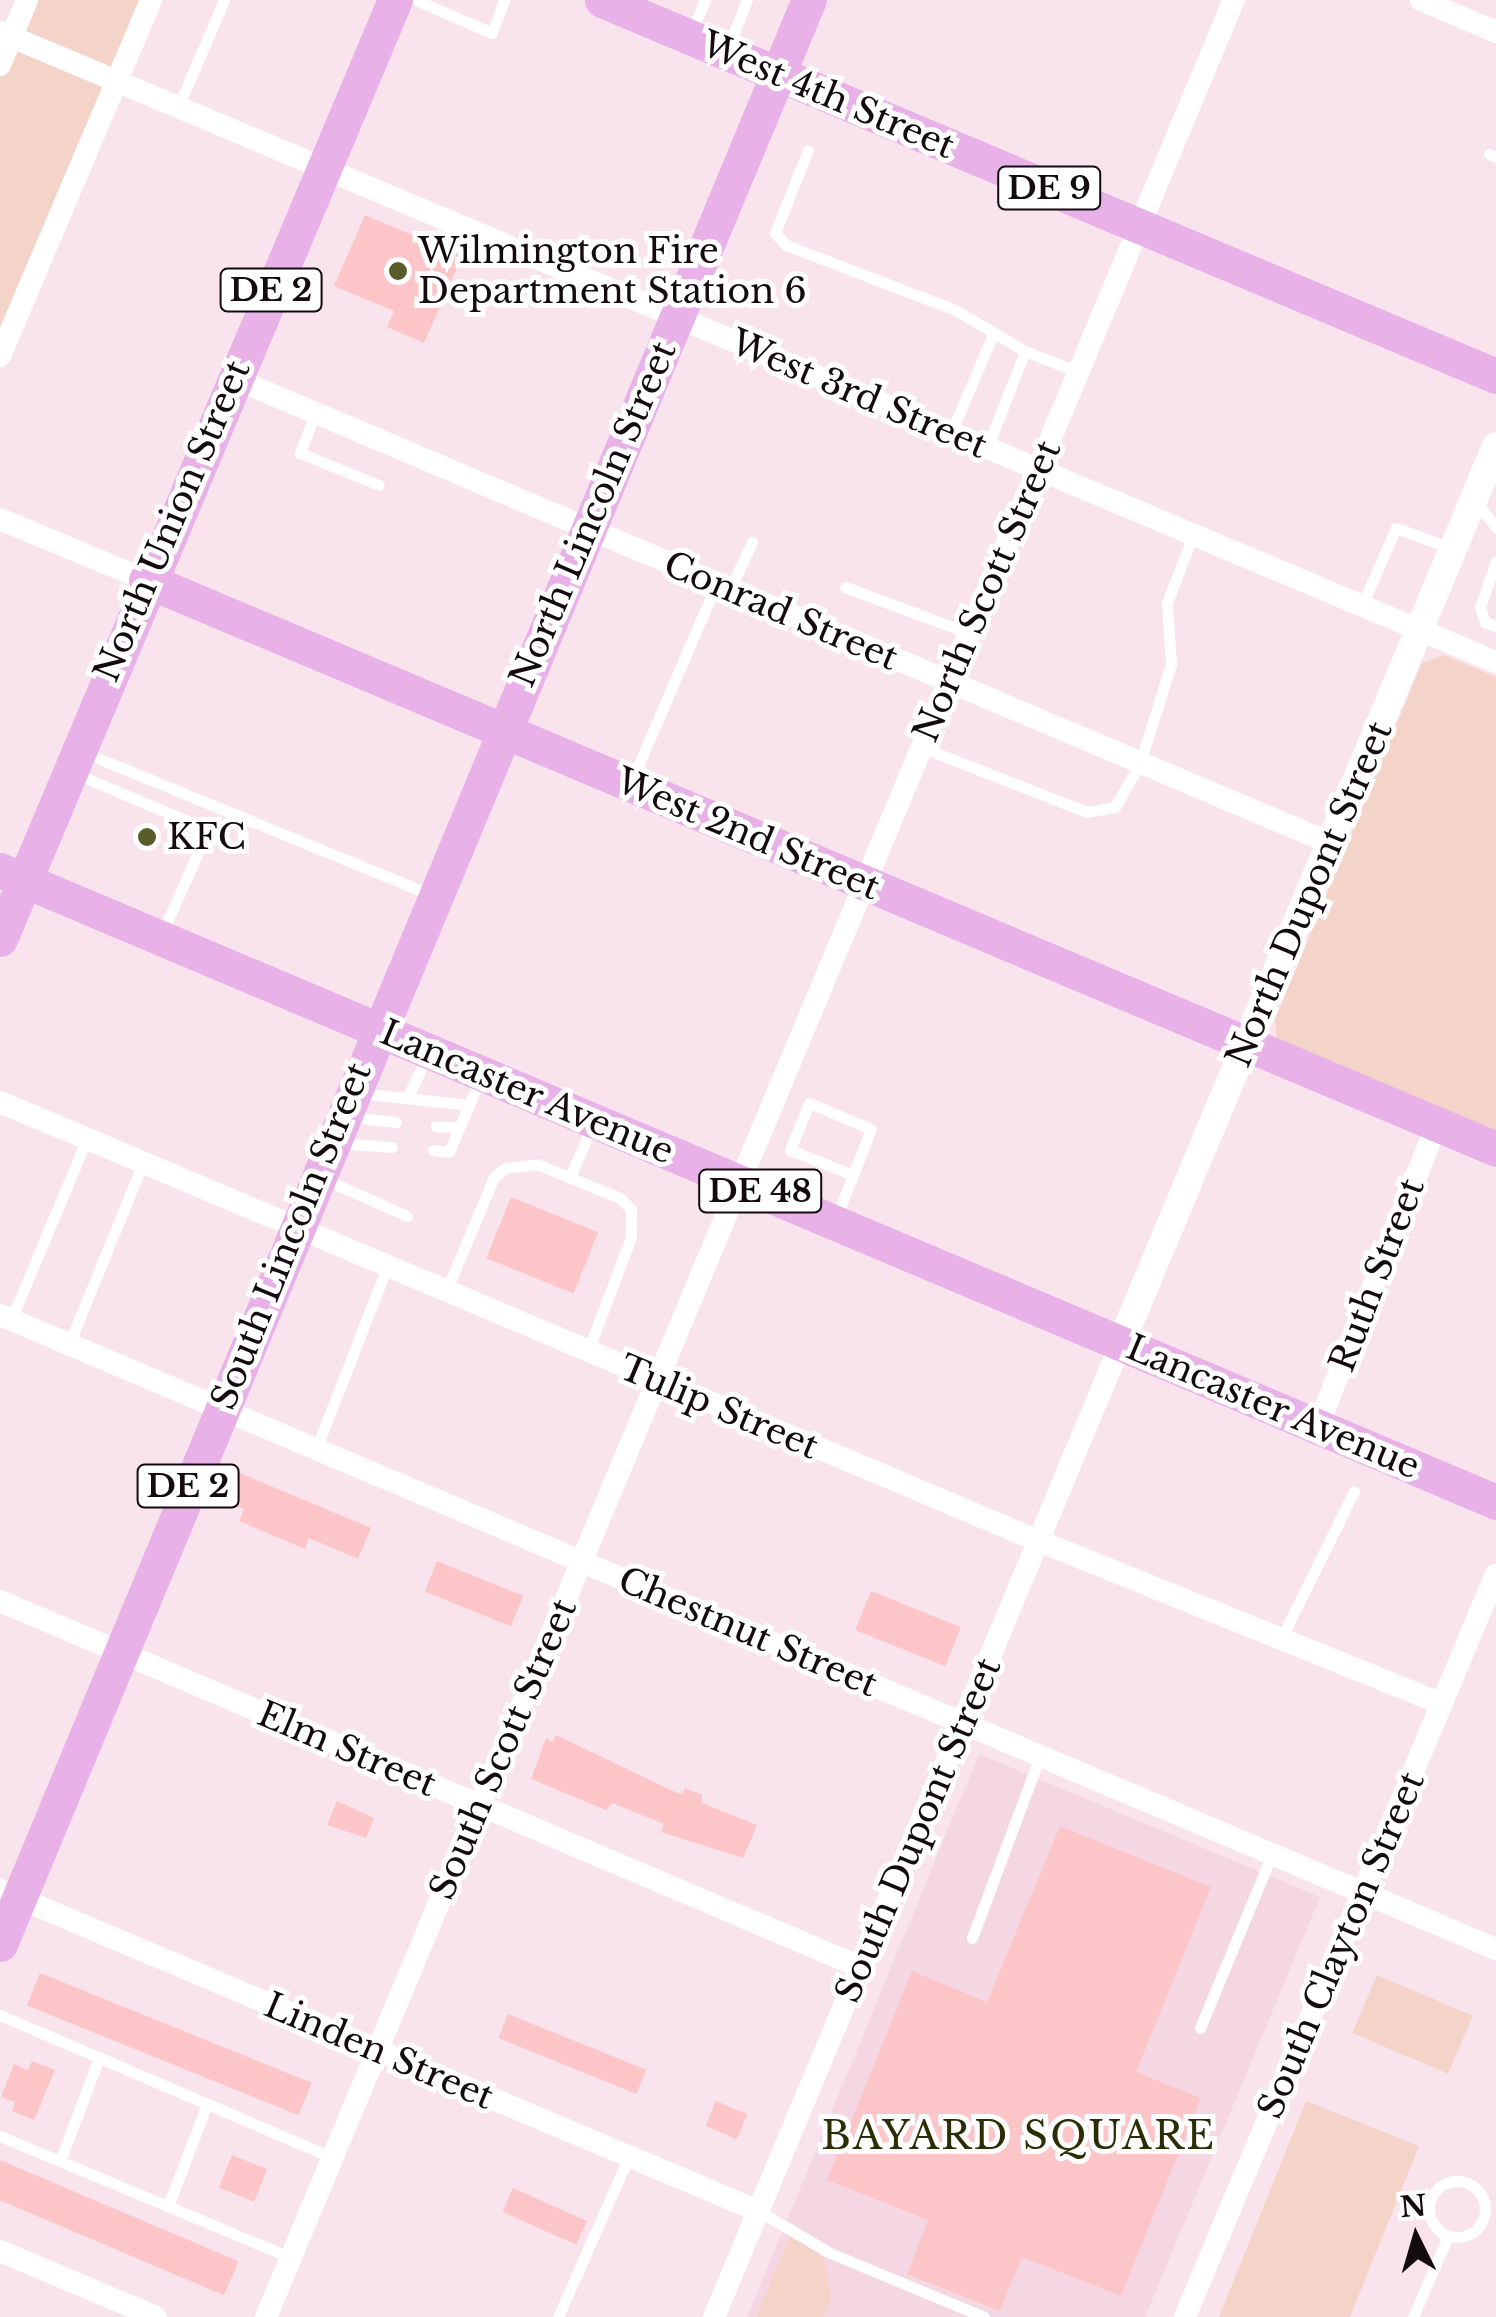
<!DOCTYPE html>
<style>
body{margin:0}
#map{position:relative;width:1496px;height:2317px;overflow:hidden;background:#f9e3ec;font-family:"Libre Baskerville",serif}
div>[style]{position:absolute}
.built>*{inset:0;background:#f5d7e4}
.green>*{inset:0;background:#f4d4c9;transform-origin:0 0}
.building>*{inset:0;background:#fcc6c9;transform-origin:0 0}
.service>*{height:11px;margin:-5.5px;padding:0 5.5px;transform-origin:5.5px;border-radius:5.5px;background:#fff}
.service>.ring{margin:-5.5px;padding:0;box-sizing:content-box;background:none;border:11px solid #fff;border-radius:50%}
.minor>*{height:22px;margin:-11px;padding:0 11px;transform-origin:11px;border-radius:11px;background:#fff}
.tertiary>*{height:28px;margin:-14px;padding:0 14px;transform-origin:14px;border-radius:14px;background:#fff}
.primary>*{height:35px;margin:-17.5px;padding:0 17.5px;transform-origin:17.5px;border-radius:17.5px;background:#e8b2e9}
.dots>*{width:28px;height:28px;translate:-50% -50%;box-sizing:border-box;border:5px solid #fff;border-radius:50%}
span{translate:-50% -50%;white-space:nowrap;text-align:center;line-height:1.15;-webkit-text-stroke:10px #fff;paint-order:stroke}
.shield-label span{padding:2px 8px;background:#fff;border:2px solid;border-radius:8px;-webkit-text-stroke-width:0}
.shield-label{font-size:32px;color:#130b0f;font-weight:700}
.street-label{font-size:35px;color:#130b0f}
.poi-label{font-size:35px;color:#130b0f}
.left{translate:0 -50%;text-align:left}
.neighbourhood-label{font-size:38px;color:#2b2e04;letter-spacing:2.5px}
.north{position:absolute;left:1366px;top:2187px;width:100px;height:100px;-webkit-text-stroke:8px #fff;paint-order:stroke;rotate:355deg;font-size:28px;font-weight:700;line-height:40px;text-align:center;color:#130b0f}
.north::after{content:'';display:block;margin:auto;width:35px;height:45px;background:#130b0f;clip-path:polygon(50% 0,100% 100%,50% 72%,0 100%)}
</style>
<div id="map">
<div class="built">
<div style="clip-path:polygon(979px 1754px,1320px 1897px,1145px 2317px,747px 2317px)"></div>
</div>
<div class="green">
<div style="clip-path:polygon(27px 0,151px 0,0 356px,0 65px)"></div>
<div style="clip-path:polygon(1444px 655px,1496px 677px,1496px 1133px,1277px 1040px,1275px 1020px,1422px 663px)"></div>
<div style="left:1377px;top:1975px;width:104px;height:63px;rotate:23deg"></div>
<div style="clip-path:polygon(1306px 2101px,1419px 2146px,1350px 2317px,1219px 2317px)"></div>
<div style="clip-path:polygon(792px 2231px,824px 2259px,831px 2298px,823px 2317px,756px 2317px)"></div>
</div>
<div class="building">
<div style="clip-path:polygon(365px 215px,462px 256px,424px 343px,387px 327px,394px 311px,334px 286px)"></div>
<div style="left:511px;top:1197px;width:94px;height:66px;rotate:22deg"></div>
<div style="clip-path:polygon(240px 1473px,371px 1528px,358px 1559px,309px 1538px,305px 1549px,239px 1521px,244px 1509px,228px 1503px)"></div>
<div style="left:437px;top:1561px;width:93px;height:33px;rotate:22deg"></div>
<div style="left:871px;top:1591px;width:97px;height:42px;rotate:22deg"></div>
<div style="clip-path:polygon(556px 1735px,675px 1792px,682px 1794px,685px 1788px,702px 1795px,702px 1803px,757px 1825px,743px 1858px,661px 1832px,664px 1824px,612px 1803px,606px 1810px,531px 1779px,546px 1738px,553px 1742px)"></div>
<div style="clip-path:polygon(337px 1801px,374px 1818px,366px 1838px,327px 1825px)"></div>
<div style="clip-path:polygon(1060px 1826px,1211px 1887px,1136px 2072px,1201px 2098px,1121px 2296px,1022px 2257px,1000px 2311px,907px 2274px,928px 2220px,827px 2180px,912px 1971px,987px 2002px)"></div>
<div style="left:40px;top:1973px;width:293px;height:35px;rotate:22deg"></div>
<div style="left:508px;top:2014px;width:149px;height:26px;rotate:22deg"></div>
<div style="clip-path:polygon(32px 2061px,55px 2070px,34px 2120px,12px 2111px,15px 2102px,1px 2097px,14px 2064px,28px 2070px)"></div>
<div style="left:716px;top:2101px;width:34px;height:27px;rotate:23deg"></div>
<div style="left:232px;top:2155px;width:38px;height:35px;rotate:22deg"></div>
<div style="left:0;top:2160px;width:259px;height:37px;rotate:23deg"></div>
<div style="left:513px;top:2188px;width:81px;height:26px;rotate:24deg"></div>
</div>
<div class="service">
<div style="left:416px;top:0;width:83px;rotate:23.5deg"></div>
<div style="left:492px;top:33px;width:35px;rotate:-70deg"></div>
<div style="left:691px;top:33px;width:36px;rotate:-67deg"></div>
<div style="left:728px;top:47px;width:51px;rotate:-68deg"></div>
<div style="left:178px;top:107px;width:116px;rotate:-66.7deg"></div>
<div style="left:808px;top:150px;width:89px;rotate:111.7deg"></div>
<div style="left:775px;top:233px;width:16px;rotate:47deg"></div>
<div style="left:786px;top:245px;width:181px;rotate:21deg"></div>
<div style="left:955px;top:310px;width:81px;rotate:30.4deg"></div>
<div style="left:1025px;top:351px;width:57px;rotate:21.6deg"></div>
<div style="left:1489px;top:154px;width:8px;rotate:23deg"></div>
<div style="left:315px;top:413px;width:43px;rotate:110.6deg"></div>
<div style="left:300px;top:453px;width:85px;rotate:22.1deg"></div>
<div style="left:951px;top:433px;width:108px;rotate:-67deg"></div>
<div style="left:987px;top:448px;width:104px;rotate:-68.6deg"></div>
<div style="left:1477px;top:503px;width:31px;rotate:52deg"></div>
<div style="left:1496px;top:561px;width:49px;rotate:109.2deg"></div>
<div style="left:1480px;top:607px;width:16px;rotate:72deg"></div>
<div style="left:1485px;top:622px;width:12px;rotate:20deg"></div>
<div style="left:845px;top:587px;width:132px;rotate:20.4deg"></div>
<div style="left:730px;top:589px;width:52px;rotate:-64.9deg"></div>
<div style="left:1362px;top:605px;width:84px;rotate:-66.2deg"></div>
<div style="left:1396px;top:528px;width:61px;rotate:20.2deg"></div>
<div style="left:921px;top:747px;width:178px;rotate:21.4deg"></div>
<div style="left:1087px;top:812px;width:28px;rotate:-10deg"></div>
<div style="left:1115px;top:807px;width:51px;rotate:-60.4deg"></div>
<div style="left:1140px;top:763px;width:104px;rotate:-72.6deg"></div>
<div style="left:1171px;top:664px;width:61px;rotate:-93.8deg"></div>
<div style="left:1167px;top:603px;width:73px;rotate:-69.1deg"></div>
<div style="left:83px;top:752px;width:377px;rotate:22.3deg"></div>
<div style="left:74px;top:773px;width:128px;rotate:23deg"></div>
<div style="left:192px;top:823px;width:32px;rotate:81deg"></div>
<div style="left:197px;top:855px;width:85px;rotate:114.2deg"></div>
<div style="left:632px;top:780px;width:215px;rotate:-66.7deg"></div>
<div style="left:359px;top:1093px;width:111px;rotate:6.2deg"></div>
<div style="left:407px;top:1098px;width:46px;rotate:-64deg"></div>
<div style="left:349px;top:1117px;width:47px;rotate:6.1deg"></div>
<div style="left:436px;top:1126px;width:23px;rotate:5deg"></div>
<div style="left:338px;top:1143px;width:54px;rotate:4.2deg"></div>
<div style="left:433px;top:1150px;width:16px;rotate:7deg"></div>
<div style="left:449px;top:1152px;width:79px;rotate:-67deg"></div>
<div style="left:570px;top:1177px;width:56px;rotate:-66.7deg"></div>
<div style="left:324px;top:1179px;width:91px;rotate:24deg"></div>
<div style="left:836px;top:1218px;width:46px;rotate:-68.4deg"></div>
<div style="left:853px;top:1175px;width:49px;rotate:-68.6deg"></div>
<div style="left:871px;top:1129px;width:67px;rotate:-157.2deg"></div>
<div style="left:809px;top:1103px;width:51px;rotate:112deg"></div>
<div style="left:790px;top:1150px;width:68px;rotate:21.6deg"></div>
<div style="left:447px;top:1289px;width:121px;rotate:-67.2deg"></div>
<div style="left:494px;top:1177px;width:15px;rotate:-37deg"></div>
<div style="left:506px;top:1168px;width:31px;rotate:-7deg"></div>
<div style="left:537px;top:1164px;width:90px;rotate:22.3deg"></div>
<div style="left:620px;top:1198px;width:16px;rotate:45deg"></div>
<div style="left:631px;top:1209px;width:28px;rotate:90deg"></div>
<div style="left:631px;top:1237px;width:122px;rotate:110.7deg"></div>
<div style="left:11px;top:1320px;width:197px;rotate:-67.3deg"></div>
<div style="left:69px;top:1344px;width:196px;rotate:-67.8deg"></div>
<div style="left:316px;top:1449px;width:199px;rotate:-68.7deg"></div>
<div style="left:1281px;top:1639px;width:165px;rotate:-63.7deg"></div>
<div style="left:972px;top:1938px;width:194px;rotate:-69.5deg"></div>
<div style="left:0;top:2015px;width:362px;rotate:23.2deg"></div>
<div style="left:1200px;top:2028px;width:188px;rotate:-67.5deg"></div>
<div style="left:0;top:2136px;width:316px;rotate:22.7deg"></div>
<div style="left:60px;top:2161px;width:110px;rotate:-69.3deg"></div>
<div class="ring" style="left:1429px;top:2181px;width:45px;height:45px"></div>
<div style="left:168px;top:2206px;width:109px;rotate:-69.1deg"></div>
<div style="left:759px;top:2211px;width:80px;rotate:30.7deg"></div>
<div style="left:828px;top:2252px;width:169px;rotate:22.6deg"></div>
<div style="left:558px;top:2317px;width:176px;rotate:-66.2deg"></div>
<div style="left:1413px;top:2317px;width:88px;rotate:-66.6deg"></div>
</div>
<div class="minor">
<div style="left:1421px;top:0;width:82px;rotate:23.1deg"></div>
<div style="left:0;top:32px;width:1623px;rotate:22.84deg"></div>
<div style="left:0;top:65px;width:70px;rotate:-67.4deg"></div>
<div style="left:0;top:356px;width:387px;rotate:-67deg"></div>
<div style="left:233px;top:378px;width:1191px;rotate:22.97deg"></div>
<div style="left:0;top:519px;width:158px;rotate:22.7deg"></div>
<div style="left:0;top:1102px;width:1128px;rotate:22.91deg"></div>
<div style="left:1039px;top:1541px;width:435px;rotate:22deg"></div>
<div style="left:0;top:1315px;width:1625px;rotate:22.97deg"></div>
<div style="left:1318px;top:1426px;width:325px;rotate:-68.5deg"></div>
<div style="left:0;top:1601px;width:935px;rotate:23.05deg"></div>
<div style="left:0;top:1890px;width:823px;rotate:22.95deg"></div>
<div style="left:0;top:2251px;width:169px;rotate:22.9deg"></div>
<div style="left:266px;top:2317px;width:2511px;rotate:-67.33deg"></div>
<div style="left:714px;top:2317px;width:1056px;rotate:-67.32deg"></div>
<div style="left:1185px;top:2317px;width:805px;rotate:-67.29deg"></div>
</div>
<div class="tertiary">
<div style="left:1121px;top:1343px;width:972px;rotate:-67.31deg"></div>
</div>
<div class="primary">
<div style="left:602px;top:0;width:970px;rotate:22.81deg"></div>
<div style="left:146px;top:580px;width:1465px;rotate:22.85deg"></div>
<div style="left:0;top:870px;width:1624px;rotate:22.9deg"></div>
<div style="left:0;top:939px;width:1019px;rotate:-67.19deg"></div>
<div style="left:0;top:1944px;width:2106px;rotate:-67.41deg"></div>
</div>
<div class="dots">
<div style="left:398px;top:271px;background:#575c2a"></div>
<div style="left:147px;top:837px;background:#575c2a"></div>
</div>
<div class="shield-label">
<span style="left:1049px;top:188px">DE 9</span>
<span style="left:271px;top:290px">DE 2</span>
<span style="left:760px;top:1191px">DE 48</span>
<span style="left:188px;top:1486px">DE 2</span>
</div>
<div class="street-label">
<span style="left:828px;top:95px;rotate:23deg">West 4th Street</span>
<span style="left:859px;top:394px;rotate:23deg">West 3rd Street</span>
<span style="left:593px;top:514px;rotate:-67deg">North Lincoln Street</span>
<span style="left:172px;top:521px;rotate:-67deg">North Union Street</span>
<span style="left:987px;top:591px;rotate:-67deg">North Scott Street</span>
<span style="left:781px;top:611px;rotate:23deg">Conrad Street</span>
<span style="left:748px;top:834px;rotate:23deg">West 2nd Street</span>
<span style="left:1309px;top:894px;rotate:-67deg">North Dupont Street</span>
<span style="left:527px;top:1092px;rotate:23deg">Lancaster Avenue</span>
<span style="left:291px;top:1236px;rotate:-68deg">South Lincoln Street</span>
<span style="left:1377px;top:1275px;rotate:-69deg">Ruth Street</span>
<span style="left:719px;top:1407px;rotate:23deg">Tulip Street</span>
<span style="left:1273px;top:1407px;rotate:23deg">Lancaster Avenue</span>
<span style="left:748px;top:1632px;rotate:23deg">Chestnut Street</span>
<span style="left:347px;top:1749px;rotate:23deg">Elm Street</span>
<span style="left:503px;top:1749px;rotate:-67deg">South Scott Street</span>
<span style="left:918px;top:1830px;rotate:-67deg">South Dupont Street</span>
<span style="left:1341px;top:1945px;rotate:-67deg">South Clayton Street</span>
<span style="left:379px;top:2051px;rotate:23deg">Linden Street</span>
</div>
<div class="poi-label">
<span class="left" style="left:418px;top:271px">Wilmington Fire<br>Department Station 6</span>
<span class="left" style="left:167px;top:837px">KFC</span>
</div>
<div class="neighbourhood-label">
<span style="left:1019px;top:2136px">BAYARD SQUARE</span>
</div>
<div class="north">N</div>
</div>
